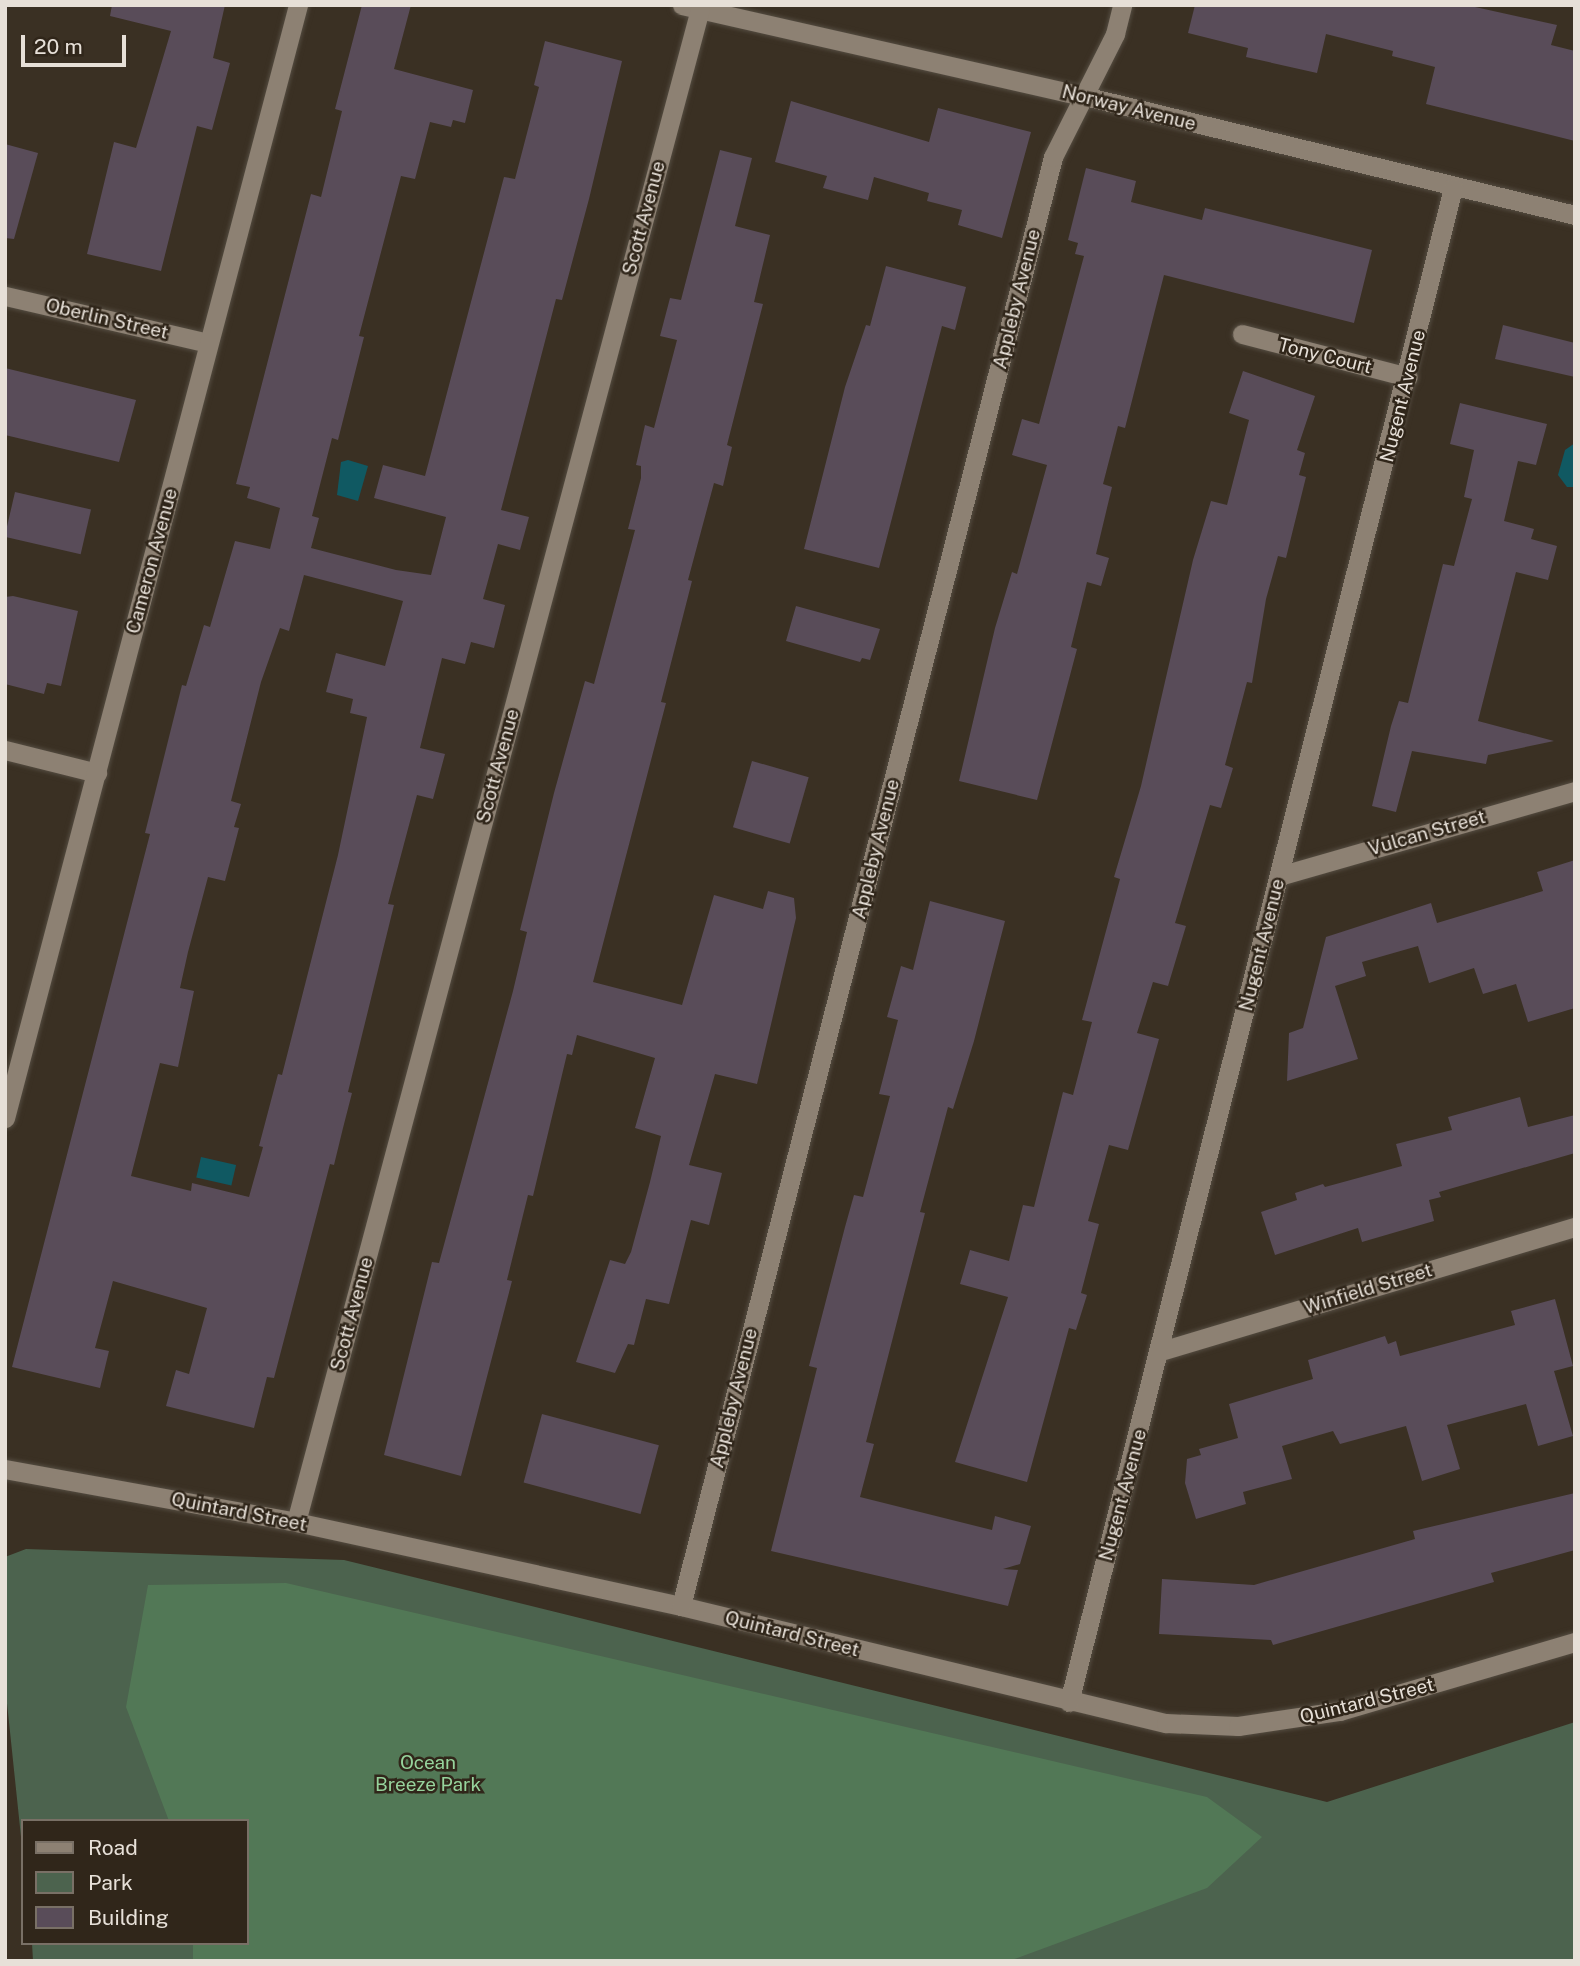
<!DOCTYPE html>
<style>
body{margin:0}
#map{position:relative;width:1580px;height:1966px;overflow:hidden;background:#3a3023;font-family:"Public Sans",sans-serif}
div>[style]{position:absolute}
.green>*{inset:0;background:#4c634e}
.forest>*{inset:0;background:#527856}
.water>*{inset:0;background:#105962;transform-origin:0 0}
.building>*{inset:0;background:#594c59;transform-origin:0 0}
.roads{filter:drop-shadow(0 0 2px #544c41) drop-shadow(0 0 2px #544c41)}
.minor>*{height:19px;margin:-9.5px;padding:0 9.5px;transform-origin:9.5px;border-radius:9.5px;background:#8d8173}
span{translate:-50% -50%;white-space:nowrap;text-align:center;line-height:1.15;-webkit-text-stroke:5px #30261a;paint-order:stroke}
.street-label{font-size:19px;color:#e7e0d8}
.park-label{font-size:19px;color:#96d39c}
.frame{position:absolute;inset:0;border:7px solid #e7e0d8;pointer-events:none}
.legend{position:absolute;left:21px;top:1819px;width:228px;height:126px;box-sizing:border-box;background:#30261a;border:2px solid #797066;margin:0;padding:9px 12px;list-style:none;font-size:21px;color:#e7e0d8}
.legend li{display:flex;align-items:center;gap:14px;height:35px}
.legend b{width:35px;border:2px solid #797066}
.scale{position:absolute;left:21px;top:35px;width:105px;height:32px;box-sizing:border-box;border:4px solid #e7e0d8;border-top:0;padding-left:9px;font-size:21px;line-height:24px;white-space:nowrap;color:#e7e0d8;-webkit-text-stroke:5px #30261a;paint-order:stroke}
</style>
<div id="map">
<div class="green">
<div style="clip-path:polygon(26px 1549px,344px 1560px,1327px 1802px,1575px 1722px,1575px 1961px,33px 1961px,32px 1943px,247px 1943px,247px 1821px,23px 1821px,23px 1856px,5px 1684px,5px 1557px)"></div>
</div>
<div class="forest">
<div style="clip-path:polygon(286px 1583px,1207px 1797px,1262px 1837px,1207px 1888px,1009px 1961px,193px 1961px,193px 1943px,247px 1943px,247px 1821px,169px 1821px,126px 1707px,148px 1585px)"></div>
</div>
<div class="water">
<div style="clip-path:polygon(1575px 443px,1575px 487px,1567px 487px,1558px 475px,1565px 450px)"></div>
<div style="clip-path:polygon(348px 460px,368px 466px,358px 501px,337px 495px,341px 462px)"></div>
<div style="left:201px;top:1157px;width:36px;height:21px;rotate:13deg"></div>
</div>
<div class="building">
<div style="clip-path:polygon(112px 5px,225px 5px,213px 58px,230px 63px,212px 130px,197px 126px,161px 271px,87px 254px,114px 142px,136px 148px,171px 31px,110px 16px)"></div>
<div style="clip-path:polygon(evenodd,362px 5px,411px 5px,394px 69px,473px 90px,465px 123px,453px 120px,451px 127px,430px 122px,415px 179px,401px 176px,359px 336px,364px 337px,338px 440px,332px 438px,312px 516px,319px 518px,311px 548px,396px 570px,431px 575px,446px 517px,374px 498px,383px 465px,425px 476px,504px 177px,515px 179px,539px 87px,534px 85px,545px 41px,622px 61px,589px 199px,562px 300px,556px 299px,501px 510px,529px 517px,520px 550px,498px 544px,483px 599px,505px 605px,494px 648px,471px 642px,465px 664px,442px 658px,420px 748px,445px 754px,433px 799px,417px 795px,388px 904px,394px 905px,348px 1092px,352px 1093px,343px 1128px,334px 1165px,330px 1164px,274px 1378px,267px 1377px,254px 1428px,166px 1406px,176px 1370px,189px 1374px,207px 1308px,113px 1281px,95px 1348px,109px 1351px,100px 1388px,12px 1367px,150px 834px,145px 833px,182px 685px,186px 686px,204px 625px,210px 627px,235px 541px,270px 549px,280px 508px,247px 498px,250px 487px,236px 484px,311px 194px,321px 197px,342px 111px,335px 109px,362px 5px,304px 575px,403px 601px,385px 666px,336px 653px,326px 692px,353px 699px,350px 713px,367px 717px,338px 855px,282px 1075px,278px 1074px,259px 1146px,263px 1147px,249px 1197px,192px 1183px,191px 1191px,131px 1176px,160px 1063px,178px 1067px,194px 991px,180px 988px,188px 952px,208px 877px,225px 881px,239px 828px,234px 827px,241px 804px,231px 801px,261px 682px,280px 628px,289px 631px,304px 575px)"></div>
<div style="clip-path:polygon(1195px 5px,1466px 5px,1557px 25px,1551px 45px,1575px 51px,1575px 141px,1426px 104px,1435px 67px,1392px 56px,1393px 51px,1326px 34px,1317px 73px,1246px 57px,1248px 48px,1188px 33px)"></div>
<div style="clip-path:polygon(791px 101px,929px 142px,938px 108px,1031px 132px,1002px 238px,958px 225px,962px 210px,927px 201px,929px 193px,874px 177px,868px 200px,823px 188px,827px 176px,775px 162px)"></div>
<div style="clip-path:polygon(5px 144px,38px 153px,14px 239px,5px 238px)"></div>
<div style="clip-path:polygon(720px 150px,752px 158px,735px 226px,770px 235px,754px 302px,763px 304px,727px 445px,732px 447px,723px 486px,714px 483px,688px 580px,692px 581px,661px 702px,666px 703px,593px 982px,682px 1005px,714px 895px,763px 909px,768px 891px,794px 898px,796px 918px,757px 1084px,715px 1074px,689px 1165px,722px 1173px,709px 1225px,691px 1220px,669px 1304px,646px 1299px,634px 1345px,628px 1344px,615px 1373px,576px 1362px,610px 1260px,625px 1264px,631px 1252px,650px 1182px,661px 1136px,635px 1128px,655px 1058px,577px 1035px,572px 1055px,567px 1054px,533px 1196px,528px 1195px,507px 1280px,512px 1281px,461px 1476px,384px 1455px,432px 1262px,439px 1263px,513px 991px,527px 932px,520px 930px,554px 793px,585px 681px,594px 684px,635px 530px,628px 529px,641px 478px,641px 466px,636px 465px,645px 425px,654px 428px,677px 340px,660px 336px,670px 298px,681px 300px)"></div>
<div style="clip-path:polygon(1086px 168px,1136px 181px,1131px 202px,1202px 220px,1205px 208px,1372px 250px,1354px 323px,1164px 275px,1125px 428px,1118px 426px,1103px 484px,1112px 487px,1096px 554px,1109px 558px,1101px 586px,1087px 582px,1071px 647px,1077px 649px,1037px 800px,959px 781px,995px 628px,1012px 572px,1017px 574px,1047px 465px,1012px 455px,1022px 419px,1039px 424px,1084px 256px,1075px 254px,1078px 243px,1068px 240px)"></div>
<div style="clip-path:polygon(886px 266px,966px 287px,955px 330px,942px 326px,879px 568px,804px 549px,845px 387px,866px 325px,870px 326px)"></div>
<div style="clip-path:polygon(1503px 325px,1575px 343px,1575px 377px,1495px 359px)"></div>
<div style="clip-path:polygon(5px 368px,136px 400px,119px 462px,5px 435px)"></div>
<div style="clip-path:polygon(1243px 371px,1315px 396px,1297px 450px,1305px 453px,1299px 475px,1306px 477px,1286px 558px,1278px 556px,1266px 599px,1252px 683px,1247px 682px,1225px 765px,1233px 768px,1221px 808px,1210px 805px,1175px 923px,1186px 926px,1168px 986px,1153px 982px,1137px 1033px,1159px 1039px,1128px 1150px,1109px 1145px,1088px 1221px,1099px 1224px,1081px 1293px,1087px 1295px,1076px 1330px,1069px 1328px,1027px 1482px,955px 1462px,1008px 1297px,960px 1284px,970px 1250px,1009px 1261px,1023px 1205px,1034px 1207px,1063px 1092px,1073px 1095px,1092px 1022px,1082px 1020px,1120px 879px,1114px 877px,1141px 786px,1193px 560px,1211px 501px,1227px 505px,1249px 420px,1229px 413px)"></div>
<div style="clip-path:polygon(1460px 403px,1547px 424px,1536px 465px,1518px 461px,1504px 521px,1534px 529px,1531px 539px,1557px 546px,1548px 580px,1516px 572px,1478px 721px,1554px 741px,1488px 755px,1486px 764px,1412px 751px,1396px 812px,1372px 806px,1391px 726px,1399px 701px,1408px 703px,1443px 564px,1454px 566px,1472px 499px,1464px 497px,1474px 450px,1450px 444px)"></div>
<div style="left:15px;top:492px;width:78px;height:46px;rotate:13deg"></div>
<div style="clip-path:polygon(13px 596px,78px 611px,61px 686px,47px 683px,44px 694px,5px 684px,5px 597px)"></div>
<div style="clip-path:polygon(796px 606px,880px 629px,870px 660px,862px 658px,860px 662px,786px 641px)"></div>
<div style="left:752px;top:761px;width:59px;height:69px;rotate:16deg"></div>
<div style="clip-path:polygon(1575px 860px,1575px 1008px,1528px 1022px,1516px 984px,1483px 994px,1474px 968px,1429px 983px,1418px 946px,1362px 962px,1366px 976px,1335px 986px,1358px 1059px,1287px 1081px,1289px 1033px,1303px 1028px,1326px 937px,1431px 903px,1437px 923px,1543px 891px,1537px 872px)"></div>
<div style="clip-path:polygon(930px 901px,1005px 921px,974px 1041px,953px 1109px,948px 1107px,920px 1212px,925px 1213px,866px 1442px,874px 1444px,860px 1497px,992px 1530px,995px 1516px,1031px 1526px,1020px 1564px,1003px 1569px,1018px 1570px,1008px 1606px,771px 1551px,817px 1368px,809px 1366px,845px 1227px,854px 1195px,863px 1197px,890px 1096px,879px 1094px,898px 1020px,887px 1017px,901px 966px,913px 970px)"></div>
<div style="clip-path:polygon(1520px 1097px,1528px 1127px,1575px 1115px,1575px 1153px,1439px 1192px,1441px 1197px,1429px 1200px,1434px 1221px,1362px 1242px,1358px 1228px,1275px 1255px,1261px 1212px,1297px 1200px,1295px 1193px,1323px 1184px,1325px 1187px,1402px 1166px,1396px 1144px,1452px 1130px,1448px 1117px)"></div>
<div style="clip-path:polygon(1555px 1299px,1573px 1366px,1554px 1371px,1573px 1436px,1538px 1446px,1526px 1404px,1447px 1425px,1460px 1469px,1422px 1481px,1406px 1426px,1340px 1444px,1333px 1431px,1282px 1446px,1292px 1479px,1243px 1492px,1246px 1504px,1196px 1519px,1185px 1483px,1187px 1459px,1201px 1455px,1199px 1449px,1238px 1438px,1229px 1404px,1313px 1379px,1308px 1360px,1385px 1336px,1388px 1344px,1396px 1341px,1400px 1356px,1515px 1325px,1511px 1311px)"></div>
<div style="left:542px;top:1414px;width:121px;height:71px;rotate:15deg"></div>
<div style="clip-path:polygon(1575px 1493px,1575px 1550px,1491px 1573px,1494px 1582px,1273px 1645px,1271px 1640px,1159px 1634px,1162px 1579px,1254px 1585px,1415px 1539px,1413px 1531px)"></div>
</div>
<div class="roads">
<div class="minor">
<div style="left:682px;top:5px;width:412px;rotate:12.8deg"></div>
<div style="left:1084px;top:96px;width:505px;rotate:13.62deg"></div>
<div style="left:5px;top:296px;width:208px;rotate:13deg"></div>
<div style="left:1242px;top:334px;width:171px;rotate:14.5deg"></div>
<div style="left:5px;top:750px;width:95px;rotate:14deg"></div>
<div style="left:1279px;top:876px;width:308px;rotate:-16deg"></div>
<div style="left:5px;top:1118px;width:1151px;rotate:-75.25deg"></div>
<div style="left:1161px;top:1351px;width:432px;rotate:-16.7deg"></div>
<div style="left:5px;top:1469px;width:296px;rotate:10.3deg"></div>
<div style="left:296px;top:1522px;width:394px;rotate:12.3deg"></div>
<div style="left:681px;top:1606px;width:499px;rotate:13.6deg"></div>
<div style="left:1166px;top:1723px;width:72px;rotate:2.4deg"></div>
<div style="left:1238px;top:1726px;width:103px;rotate:-8.4deg"></div>
<div style="left:1340px;top:1711px;width:245px;rotate:-16.4deg"></div>
<div style="left:296px;top:1522px;width:1566px;rotate:-75.05deg"></div>
<div style="left:681px;top:1606px;width:1496px;rotate:-75.6deg"></div>
<div style="left:1053px;top:157px;width:138px;rotate:-63.2deg"></div>
<div style="left:1115px;top:34px;width:30px;rotate:-76deg"></div>
<div style="left:1069px;top:1702px;width:1562px;rotate:-75.77deg"></div>
</div>
</div>
<div class="street-label">
<span style="left:1129px;top:108px;rotate:14deg">Norway Avenue</span>
<span style="left:644px;top:218px;rotate:-75deg">Scott Avenue</span>
<span style="left:1017px;top:299px;rotate:-76deg">Appleby Avenue</span>
<span style="left:107px;top:319px;rotate:13deg">Oberlin Street</span>
<span style="left:1325px;top:356px;rotate:14deg">Tony Court</span>
<span style="left:1403px;top:396px;rotate:-76deg">Nugent Avenue</span>
<span style="left:152px;top:561px;rotate:-75deg">Cameron Avenue</span>
<span style="left:498px;top:766px;rotate:-75deg">Scott Avenue</span>
<span style="left:1427px;top:833px;rotate:-16deg">Vulcan Street</span>
<span style="left:876px;top:849px;rotate:-76deg">Appleby Avenue</span>
<span style="left:1262px;top:945px;rotate:-76deg">Nugent Avenue</span>
<span style="left:1368px;top:1289px;rotate:-17deg">Winfield Street</span>
<span style="left:352px;top:1314px;rotate:-75deg">Scott Avenue</span>
<span style="left:734px;top:1398px;rotate:-76deg">Appleby Avenue</span>
<span style="left:1123px;top:1495px;rotate:-75deg">Nugent Avenue</span>
<span style="left:239px;top:1512px;rotate:11deg">Quintard Street</span>
<span style="left:792px;top:1634px;rotate:14deg">Quintard Street</span>
<span style="left:1367px;top:1701px;rotate:-14deg">Quintard Street</span>
</div>
<div class="park-label">
<span style="left:428px;top:1774px">Ocean<br>Breeze Park</span>
</div>
<div class="frame"></div>
<ul class="legend">
<li><b style="height:9px;background:#8d8173"></b>Road</li>
<li><b style="height:19px;background:#4c634e"></b>Park</li>
<li><b style="height:19px;background:#594c59"></b>Building</li>
</ul>
<div class="scale">20 m</div>
</div>
